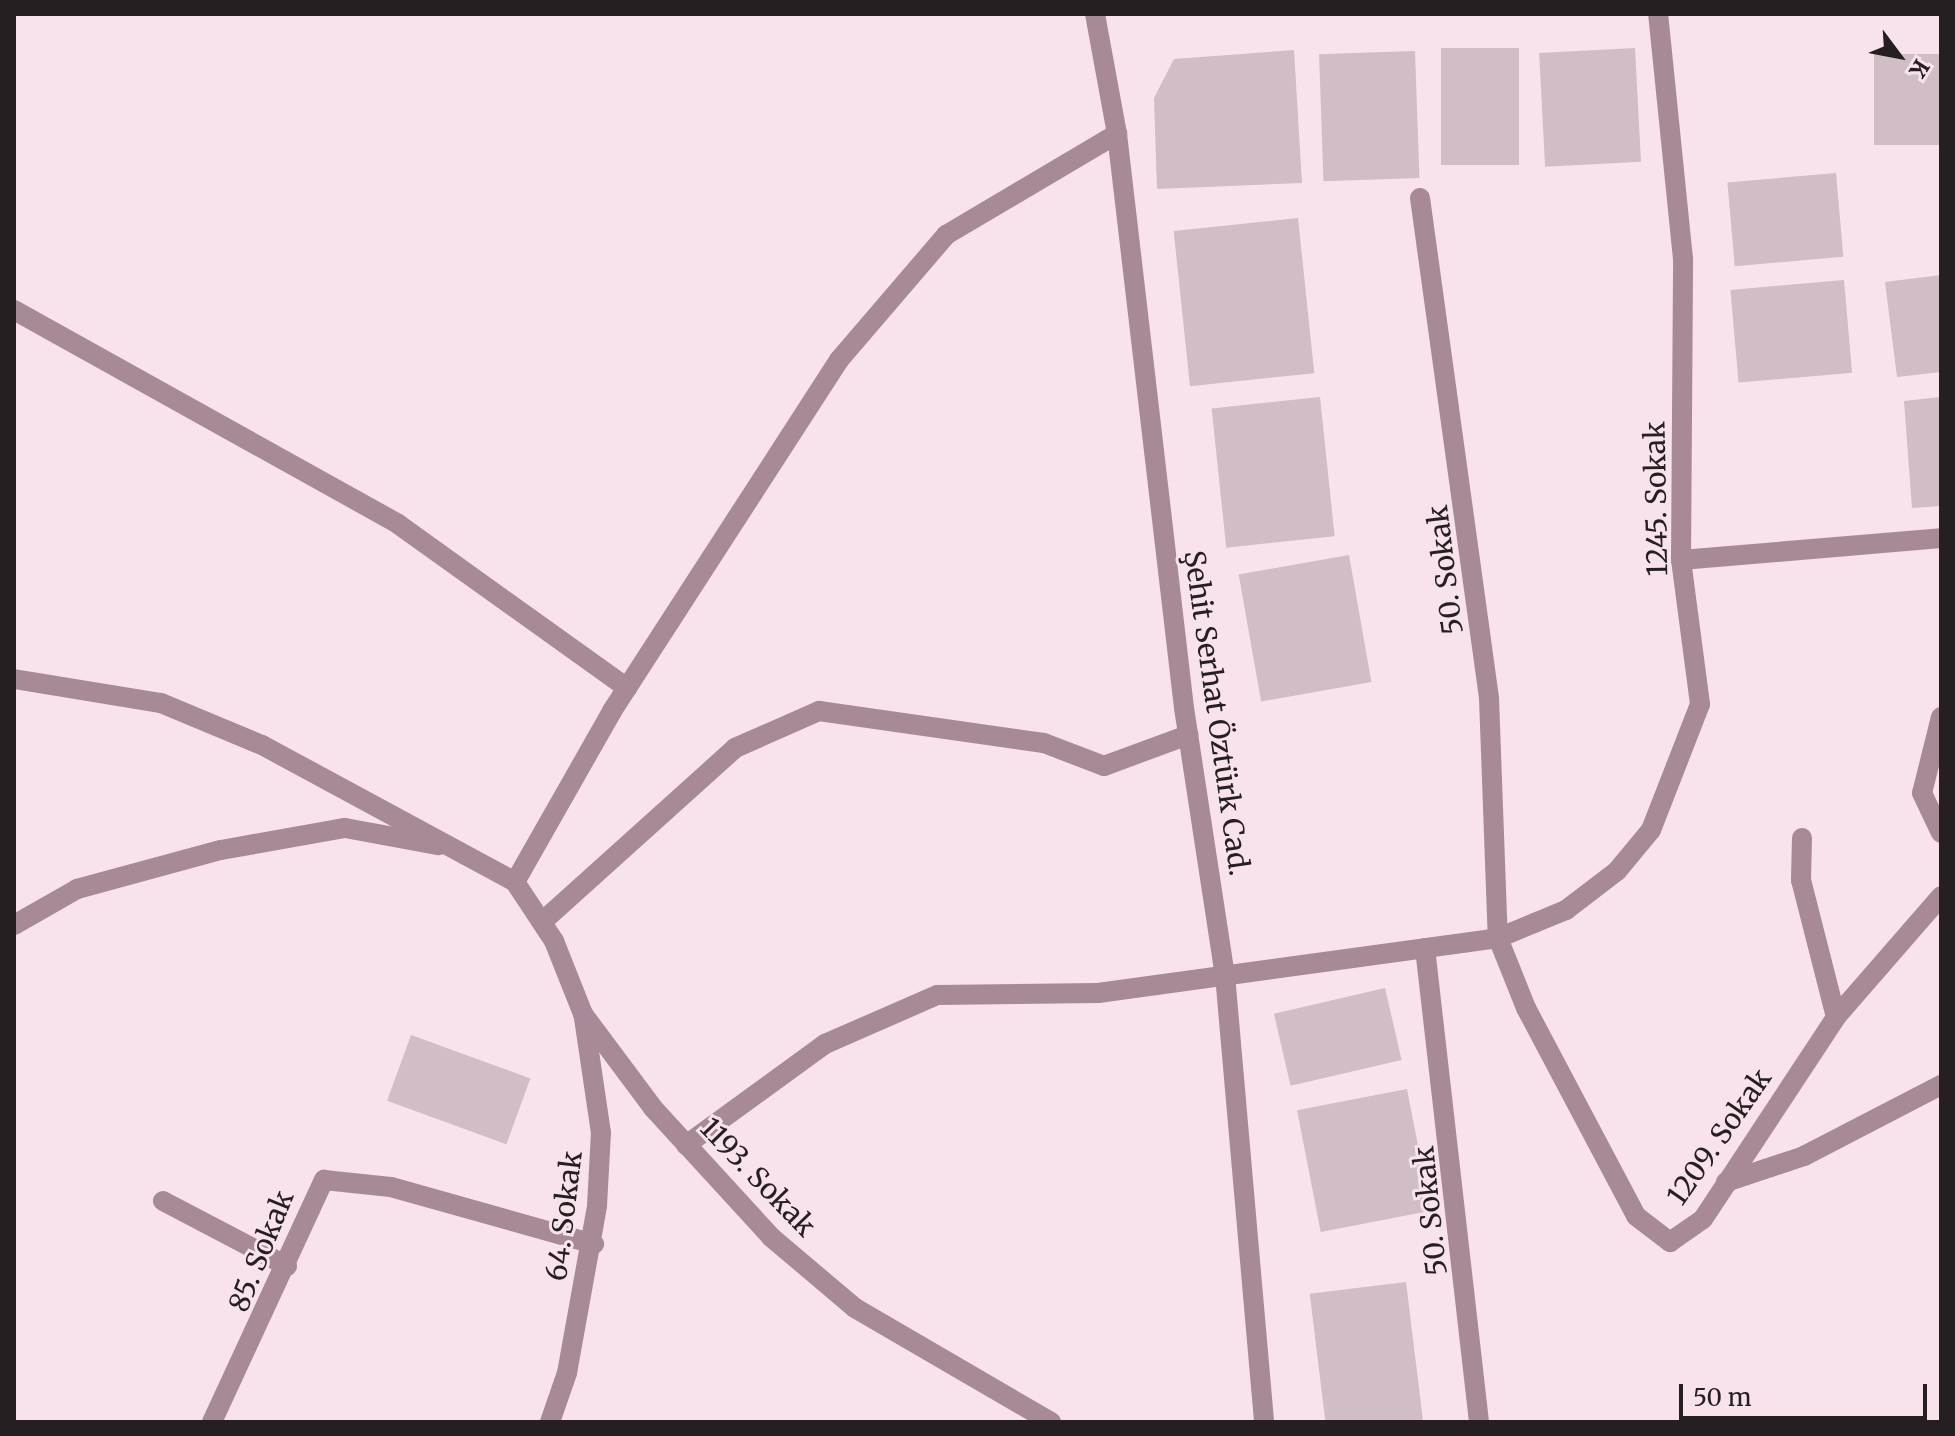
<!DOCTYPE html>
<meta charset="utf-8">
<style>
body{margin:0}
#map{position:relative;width:1955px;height:1436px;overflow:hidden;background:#f8e2ec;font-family:Merriweather,serif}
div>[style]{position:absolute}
.building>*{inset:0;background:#d1bdc6;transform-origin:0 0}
.minor>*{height:20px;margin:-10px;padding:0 10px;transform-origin:10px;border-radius:10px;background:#a78998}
span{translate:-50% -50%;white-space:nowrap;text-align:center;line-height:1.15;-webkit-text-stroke:6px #f8e2ec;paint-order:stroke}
.street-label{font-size:28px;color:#261f22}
.frame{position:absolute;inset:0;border:16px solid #261f22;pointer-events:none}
.north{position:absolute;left:1859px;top:16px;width:80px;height:80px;-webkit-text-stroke:6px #f8e2ec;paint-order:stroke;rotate:122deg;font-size:22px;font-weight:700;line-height:32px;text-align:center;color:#261f22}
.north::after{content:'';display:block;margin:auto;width:28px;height:36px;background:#261f22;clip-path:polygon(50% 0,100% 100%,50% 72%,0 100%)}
.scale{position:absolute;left:1679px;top:1384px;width:248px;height:36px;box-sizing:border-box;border:4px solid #261f22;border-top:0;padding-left:10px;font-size:24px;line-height:28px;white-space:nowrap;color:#261f22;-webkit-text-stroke:6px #f8e2ec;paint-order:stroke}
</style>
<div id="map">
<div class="building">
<div style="left:1519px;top:48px;width:117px;height:78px;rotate:90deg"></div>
<div style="left:1635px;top:48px;width:114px;height:96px;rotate:87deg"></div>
<div style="clip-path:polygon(1294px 50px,1302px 183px,1157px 189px,1154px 98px,1174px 59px)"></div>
<div style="left:1415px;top:51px;width:127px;height:96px;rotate:88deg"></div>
<div style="left:1941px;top:54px;width:91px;height:67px;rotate:90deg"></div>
<div style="left:1836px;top:173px;width:84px;height:109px;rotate:85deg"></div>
<div style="left:1298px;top:218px;width:156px;height:125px;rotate:84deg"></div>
<div style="clip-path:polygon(1941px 275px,1941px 372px,1897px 377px,1885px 282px)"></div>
<div style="left:1844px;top:280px;width:93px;height:114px;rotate:85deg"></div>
<div style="left:1320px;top:397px;width:140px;height:109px;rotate:84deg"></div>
<div style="clip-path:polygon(1941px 397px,1941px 506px,1912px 508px,1904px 401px)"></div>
<div style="left:1349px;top:555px;width:129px;height:112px;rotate:80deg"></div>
<div style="left:1385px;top:988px;width:74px;height:114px;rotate:77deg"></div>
<div style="left:411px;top:1035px;width:127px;height:70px;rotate:20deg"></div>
<div style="left:1407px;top:1089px;width:124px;height:112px;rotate:79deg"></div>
<div style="left:1406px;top:1282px;width:141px;height:97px;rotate:83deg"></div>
</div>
<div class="minor">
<div style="left:1095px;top:14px;width:122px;rotate:79.6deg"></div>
<div style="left:1117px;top:134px;width:578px;rotate:83.34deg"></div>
<div style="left:1184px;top:708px;width:270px;rotate:81.3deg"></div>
<div style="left:1225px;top:975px;width:449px;rotate:85deg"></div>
<div style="left:1420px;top:198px;width:505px;rotate:82.14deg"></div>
<div style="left:1489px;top:698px;width:240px;rotate:87.9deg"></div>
<div style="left:1498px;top:938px;width:75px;rotate:68.2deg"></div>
<div style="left:1526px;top:1008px;width:235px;rotate:62.1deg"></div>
<div style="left:1636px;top:1216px;width:43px;rotate:37.4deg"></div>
<div style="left:1670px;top:1242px;width:40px;rotate:-34.9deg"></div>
<div style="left:1703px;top:1219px;width:242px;rotate:-56.6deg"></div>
<div style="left:1836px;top:1017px;width:160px;rotate:-49deg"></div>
<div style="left:14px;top:310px;width:440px;rotate:29.1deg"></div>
<div style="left:398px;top:524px;width:282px;rotate:35.6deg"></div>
<div style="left:1681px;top:560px;width:261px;rotate:-4.8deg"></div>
<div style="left:14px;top:679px;width:149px;rotate:9.3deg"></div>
<div style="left:161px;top:703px;width:109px;rotate:22.6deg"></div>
<div style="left:262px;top:745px;width:288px;rotate:28.4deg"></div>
<div style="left:515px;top:882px;width:197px;rotate:-60.4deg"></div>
<div style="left:612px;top:711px;width:418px;rotate:-57.1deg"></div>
<div style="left:839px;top:360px;width:165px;rotate:-49.4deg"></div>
<div style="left:946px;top:235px;width:199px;rotate:-30.6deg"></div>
<div style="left:1941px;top:717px;width:78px;rotate:104deg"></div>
<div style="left:1922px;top:793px;width:44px;rotate:64.6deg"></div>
<div style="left:1802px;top:838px;width:42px;rotate:91.4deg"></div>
<div style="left:1801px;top:880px;width:141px;rotate:75.7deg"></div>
<div style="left:515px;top:882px;width:71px;rotate:56.5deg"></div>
<div style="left:554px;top:941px;width:79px;rotate:68.3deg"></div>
<div style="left:583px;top:1014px;width:117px;rotate:53.3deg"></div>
<div style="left:653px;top:1108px;width:175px;rotate:47.5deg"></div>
<div style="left:771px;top:1237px;width:110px;rotate:40.2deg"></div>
<div style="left:855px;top:1308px;width:227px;rotate:30.2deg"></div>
<div style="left:542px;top:922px;width:260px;rotate:-42deg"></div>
<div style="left:735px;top:748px;width:92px;rotate:-23.8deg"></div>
<div style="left:819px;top:711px;width:227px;rotate:8.1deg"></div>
<div style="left:1044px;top:743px;width:64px;rotate:21deg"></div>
<div style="left:1104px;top:766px;width:90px;rotate:-20.3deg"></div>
<div style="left:14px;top:925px;width:73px;rotate:-29.7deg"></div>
<div style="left:77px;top:889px;width:149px;rotate:-15.2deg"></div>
<div style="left:221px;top:850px;width:126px;rotate:-10.1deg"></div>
<div style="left:345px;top:828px;width:95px;rotate:10.4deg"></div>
<div style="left:1425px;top:948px;width:477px;rotate:83.5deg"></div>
<div style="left:686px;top:1145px;width:172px;rotate:-36deg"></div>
<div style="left:825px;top:1044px;width:122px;rotate:-23.6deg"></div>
<div style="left:937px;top:995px;width:161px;rotate:-0.7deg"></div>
<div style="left:1098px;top:993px;width:404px;rotate:-7.8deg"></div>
<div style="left:1498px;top:938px;width:74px;rotate:-22.4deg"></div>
<div style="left:1566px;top:910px;width:64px;rotate:-37.4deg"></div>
<div style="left:1617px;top:871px;width:53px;rotate:-50.3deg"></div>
<div style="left:1651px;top:830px;width:135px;rotate:-68.7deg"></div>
<div style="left:1700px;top:704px;width:145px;rotate:-97.5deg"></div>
<div style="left:1681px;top:560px;width:301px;rotate:-89.6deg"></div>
<div style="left:1683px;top:259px;width:246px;rotate:-95.8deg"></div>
<div style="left:1726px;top:1182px;width:82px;rotate:-18.4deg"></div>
<div style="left:1804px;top:1156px;width:154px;rotate:-27.4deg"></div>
<div style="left:163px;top:1201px;width:140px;rotate:27.7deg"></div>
<div style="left:212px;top:1422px;width:267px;rotate:-65.2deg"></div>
<div style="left:324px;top:1180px;width:67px;rotate:6deg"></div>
<div style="left:391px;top:1187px;width:211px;rotate:15.7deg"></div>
<div style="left:550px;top:1422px;width:52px;rotate:-70.9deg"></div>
<div style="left:567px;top:1373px;width:170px;rotate:-79.8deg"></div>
<div style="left:597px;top:1206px;width:73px;rotate:-86.9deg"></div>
<div style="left:601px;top:1133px;width:116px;rotate:-98.4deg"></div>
</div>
<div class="street-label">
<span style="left:1656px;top:499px;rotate:-91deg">1245. Sokak</span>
<span style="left:1445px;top:570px;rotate:-97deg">50. Sokak</span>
<span style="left:1217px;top:713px;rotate:82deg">Şehit Serhat Öztürk Cad.</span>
<span style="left:1719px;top:1137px;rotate:-55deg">1209. Sokak</span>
<span style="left:758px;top:1177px;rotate:46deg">1193. Sokak</span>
<span style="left:1430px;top:1211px;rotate:-96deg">50. Sokak</span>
<span style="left:564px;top:1216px;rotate:-83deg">64. Sokak</span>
<span style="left:261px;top:1251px;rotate:-68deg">85. Sokak</span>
</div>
<div class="frame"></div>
<div class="north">K</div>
<div class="scale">50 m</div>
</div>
